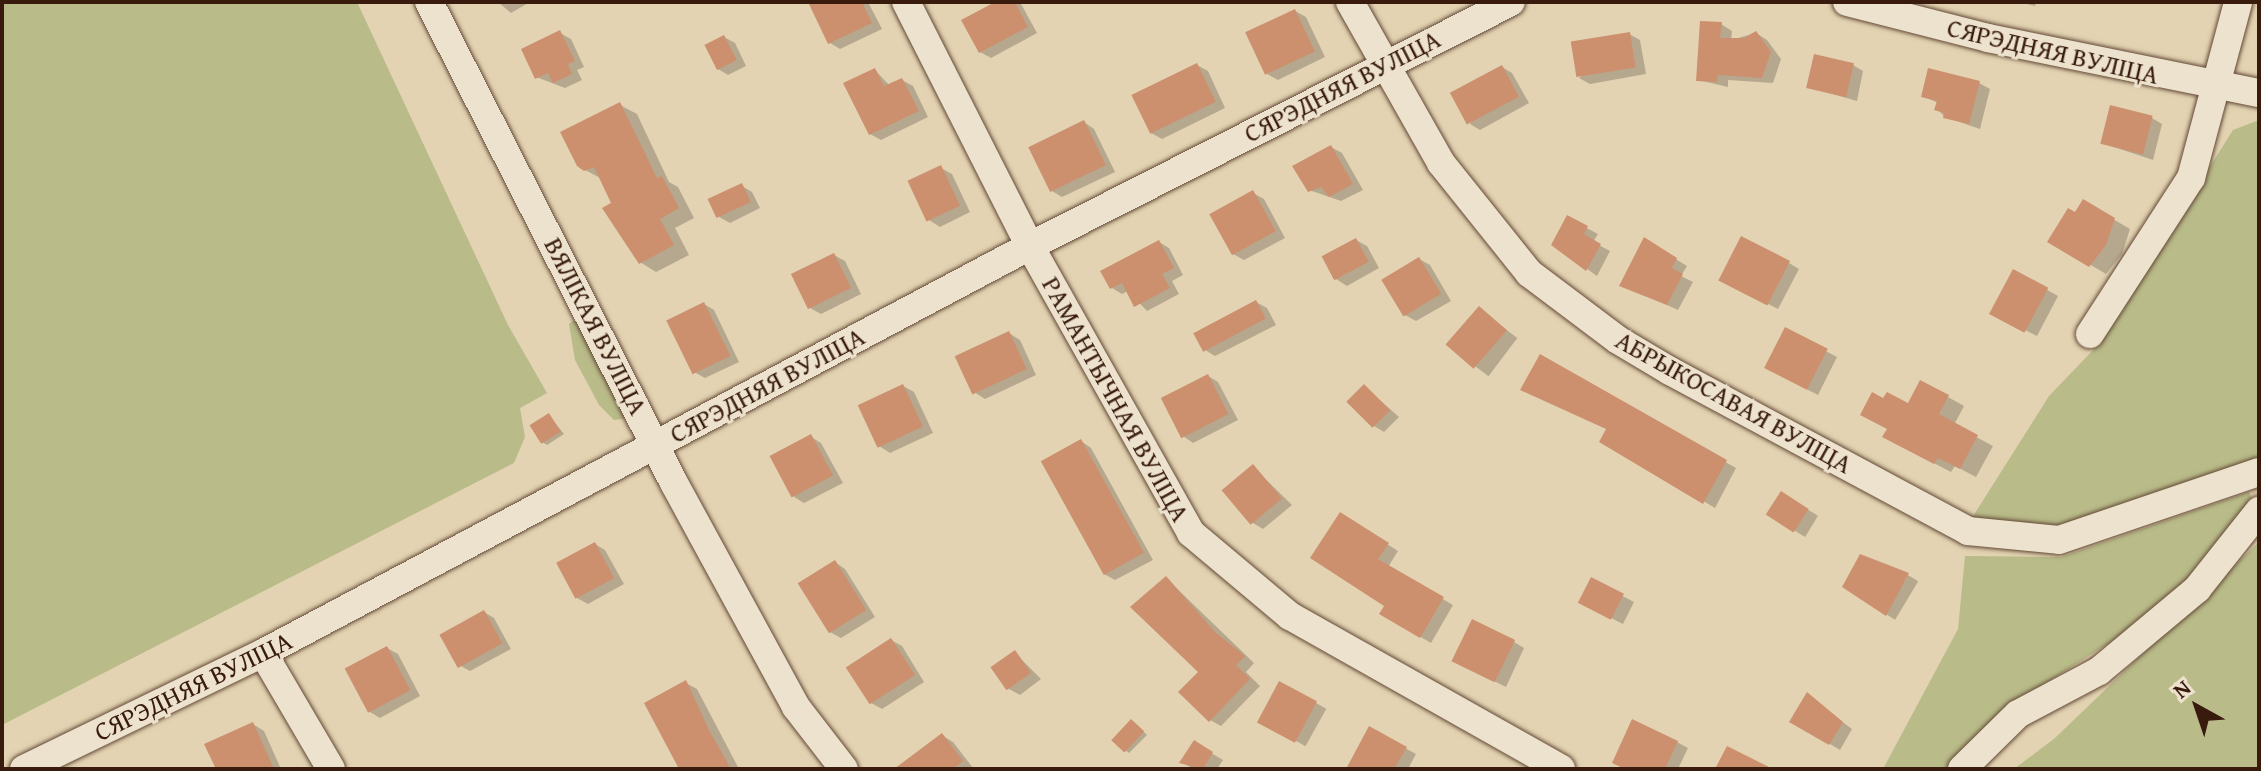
<!DOCTYPE html>
<meta charset="utf-8">
<style>
body{margin:0}
#map{position:relative;width:2261px;height:771px;overflow:hidden;background:#e3d3b2;font-family:"Gentium Book Plus",serif}
div>[style]{position:absolute}
.green>*{inset:0;background:#b9bb89}
.shadow>*{inset:0;background:#0003;transform-origin:0 0}
.building>*{inset:0;background:#cc906f;transform-origin:0 0}
.roads{filter:drop-shadow(0 0 2px #634936) drop-shadow(0 0 2px #634936)}
.minor>*{height:28px;margin:-14px;padding:0 14px;transform-origin:14px;border-radius:14px;background:#ede2cd}
span{translate:-50% -50%;white-space:nowrap;text-align:center;line-height:1.15;-webkit-text-stroke:6px #ede2cd;paint-order:stroke}
.street-label{font-size:26px;color:#381b0d}
.frame{position:absolute;inset:0;border:4px solid #381b0d;pointer-events:none}
.north{position:absolute;left:2157px;top:667px;width:80px;height:80px;-webkit-text-stroke:6px #ede2cd;paint-order:stroke;rotate:320deg;font-size:22px;font-weight:700;line-height:32px;text-align:center;color:#381b0d}
.north::after{content:'';display:block;margin:auto;width:28px;height:36px;background:#381b0d;clip-path:polygon(50% 0,100% 100%,50% 72%,0 100%)}
</style>
<div id="map">
<div class="green">
<div style="clip-path:polygon(2px 2px,357px 2px,508px 325px,547px 393px,520px 408px,525px 437px,514px 463px,2px 725px)"></div>
<div style="clip-path:polygon(2259px 120px,2259px 462px,2053px 531px,1970px 521px,2049px 396px,2097px 346px,2233px 130px)"></div>
<div style="clip-path:polygon(585px 311px,632px 418px,614px 420px,599px 405px,575px 360px,569px 324px)"></div>
<div style="clip-path:polygon(2249px 492px,2252px 499px,2203px 566px,2128px 631px,2019px 700px,1944px 769px,1883px 769px,1958px 629px,1965px 556px,2061px 557px)"></div>
<div style="clip-path:polygon(2259px 542px,2259px 769px,2014px 769px,2055px 738px)"></div>
</div>
<div class="shadow">
<div style="clip-path:polygon(498px 2px,530px 2px,511px 13px)"></div>
<div style="clip-path:polygon(819px 2px,868px 2px,882px 29px,840px 49px,830px 43px)"></div>
<div style="clip-path:polygon(999px 2px,1020px 2px,1037px 33px,991px 58px,980px 52px)"></div>
<div style="clip-path:polygon(2018px 2px,2036px 2px,2035px 6px)"></div>
<div style="clip-path:polygon(1295px 11px,1306px 17px,1325px 57px,1278px 80px,1267px 74px)"></div>
<div style="clip-path:polygon(1721px 24px,1732px 31px,1731px 40px,1756px 33px,1767px 40px,1781px 59px,1773px 83px,1728px 80px,1728px 87px,1698px 80px)"></div>
<div style="clip-path:polygon(560px 33px,571px 39px,584px 67px,577px 70px,582px 80px,565px 88px,536px 77px)"></div>
<div style="clip-path:polygon(1629px 34px,1640px 40px,1646px 74px,1590px 84px,1579px 78px)"></div>
<div style="clip-path:polygon(724px 37px,735px 43px,746px 66px,728px 75px,718px 69px)"></div>
<div style="clip-path:polygon(1197px 65px,1208px 71px,1225px 108px,1162px 139px,1151px 133px)"></div>
<div style="clip-path:polygon(1853px 65px,1863px 71px,1857px 101px,1808px 87px)"></div>
<div style="clip-path:polygon(1502px 67px,1512px 73px,1529px 103px,1480px 130px,1470px 124px)"></div>
<div style="clip-path:polygon(875px 70px,890px 86px,902px 80px,913px 86px,928px 117px,881px 140px,870px 134px)"></div>
<div style="clip-path:polygon(1979px 83px,1990px 89px,1980px 129px,1945px 117px,1937px 109px,1938px 103px,1923px 96px)"></div>
<div style="clip-path:polygon(620px 105px,637px 114px,669px 182px,678px 187px,694px 218px,675px 228px,689px 255px,656px 272px,640px 262px,602px 179px,585px 170px)"></div>
<div style="clip-path:polygon(2152px 118px,2162px 124px,2153px 160px,2102px 143px)"></div>
<div style="clip-path:polygon(1084px 122px,1094px 129px,1115px 172px,1062px 197px,1052px 191px)"></div>
<div style="clip-path:polygon(1331px 147px,1342px 153px,1363px 190px,1341px 201px,1309px 190px)"></div>
<div style="clip-path:polygon(941px 168px,952px 174px,970px 212px,940px 227px,929px 220px)"></div>
<div style="clip-path:polygon(742px 186px,752px 192px,760px 208px,730px 223px,719px 217px)"></div>
<div style="clip-path:polygon(1253px 193px,1264px 199px,1285px 238px,1244px 260px,1233px 254px)"></div>
<div style="clip-path:polygon(2084px 202px,2130px 229px,2122px 254px,2106px 274px,2050px 241px)"></div>
<div style="clip-path:polygon(1568px 218px,1598px 234px,1593px 242px,1610px 251px,1597px 276px,1553px 245px)"></div>
<div style="clip-path:polygon(1356px 240px,1367px 246px,1379px 268px,1347px 286px,1336px 279px)"></div>
<div style="clip-path:polygon(1645px 240px,1687px 266px,1681px 276px,1693px 282px,1678px 310px,1622px 285px)"></div>
<div style="clip-path:polygon(1159px 242px,1169px 248px,1183px 275px,1172px 281px,1179px 294px,1147px 311px,1128px 291px,1122px 294px,1112px 288px)"></div>
<div style="clip-path:polygon(834px 255px,845px 261px,861px 294px,821px 314px,810px 308px)"></div>
<div style="clip-path:polygon(1419px 259px,1430px 265px,1451px 301px,1416px 321px,1405px 315px)"></div>
<div style="clip-path:polygon(1789px 263px,1799px 269px,1778px 309px,1731px 285px)"></div>
<div style="clip-path:polygon(2014px 272px,2058px 296px,2037px 336px,2003px 319px)"></div>
<div style="clip-path:polygon(1256px 302px,1267px 308px,1276px 325px,1215px 356px,1205px 350px)"></div>
<div style="clip-path:polygon(704px 304px,714px 310px,739px 362px,705px 378px,694px 372px)"></div>
<div style="left:1479px;top:309px;width:48px;height:48px;rotate:37deg"></div>
<div style="clip-path:polygon(1786px 330px,1837px 357px,1818px 395px,1777px 374px)"></div>
<div style="clip-path:polygon(1009px 333px,1020px 340px,1036px 375px,985px 399px,974px 392px)"></div>
<div style="clip-path:polygon(1541px 357px,1736px 468px,1715px 508px,1602px 441px,1609px 429px)"></div>
<div style="clip-path:polygon(1208px 376px,1218px 382px,1238px 420px,1193px 443px,1183px 436px)"></div>
<div style="clip-path:polygon(903px 386px,914px 392px,933px 433px,890px 453px,879px 446px)"></div>
<div style="clip-path:polygon(1364px 386px,1399px 417px,1384px 432px,1374px 426px)"></div>
<div style="clip-path:polygon(1948px 397px,1964px 406px,1954px 425px,1993px 446px,1976px 477px,1955px 466px,1951px 472px,1901px 446px,1889px 429px,1884px 401px,1909px 406px)"></div>
<div style="clip-path:polygon(549px 415px,564px 434px,547px 445px,542px 442px)"></div>
<div style="clip-path:polygon(811px 437px,821px 443px,843px 483px,804px 503px,794px 497px)"></div>
<div style="clip-path:polygon(1081px 441px,1091px 448px,1153px 560px,1115px 580px,1104px 574px)"></div>
<div style="clip-path:polygon(1253px 467px,1292px 505px,1263px 529px,1253px 523px)"></div>
<div style="left:1782px;top:494px;width:42px;height:25px;rotate:31deg"></div>
<div style="clip-path:polygon(1351px 521px,1398px 551px,1388px 567px,1453px 605px,1431px 643px,1381px 614px,1386px 605px)"></div>
<div style="clip-path:polygon(595px 544px,605px 550px,624px 584px,588px 604px,577px 598px)"></div>
<div style="clip-path:polygon(835px 562px,845px 569px,875px 617px,841px 638px,830px 632px)"></div>
<div style="left:1908px;top:575px;width:12px;height:45px;rotate:31deg"></div>
<div style="clip-path:polygon(1166px 578px,1254px 663px,1246px 672px,1260px 686px,1221px 726px,1210px 720px,1201px 672px)"></div>
<div style="clip-path:polygon(1592px 580px,1634px 602px,1623px 624px,1591px 608px)"></div>
<div style="clip-path:polygon(484px 612px,494px 618px,511px 649px,470px 671px,459px 665px)"></div>
<div style="clip-path:polygon(891px 640px,902px 646px,924px 682px,882px 709px,871px 703px)"></div>
<div style="clip-path:polygon(1514px 642px,1524px 648px,1506px 687px,1465px 667px)"></div>
<div style="clip-path:polygon(387px 648px,398px 654px,420px 696px,380px 718px,370px 712px)"></div>
<div style="clip-path:polygon(1015px 653px,1041px 679px,1020px 695px,1009px 689px)"></div>
<div style="clip-path:polygon(686px 683px,697px 689px,739px 769px,682px 769px)"></div>
<div style="left:1280px;top:683px;width:53px;height:43px;rotate:29deg"></div>
<div style="clip-path:polygon(1816px 702px,1852px 729px,1840px 750px,1792px 721px)"></div>
<div style="clip-path:polygon(253px 724px,264px 731px,281px 769px,218px 769px)"></div>
<div style="clip-path:polygon(1136px 724px,1147px 735px,1129px 753px,1125px 750px)"></div>
<div style="clip-path:polygon(1370px 729px,1416px 754px,1408px 769px,1349px 769px)"></div>
<div style="clip-path:polygon(943px 736px,953px 742px,973px 768px,918px 769px)"></div>
<div style="clip-path:polygon(1677px 742px,1688px 748px,1678px 769px,1626px 769px)"></div>
<div style="clip-path:polygon(1194px 743px,1223px 760px,1217px 769px,1193px 769px,1182px 762px)"></div>
</div>
<div class="building">
<div style="clip-path:polygon(808px 2px,862px 2px,872px 23px,828px 44px)"></div>
<div style="clip-path:polygon(995px 2px,1015px 2px,1028px 27px,979px 53px,961px 20px)"></div>
<div style="left:1295px;top:9px;width:47px;height:55px;rotate:65deg"></div>
<div style="clip-path:polygon(1700px 21px,1722px 22px,1720px 38px,1744px 38px,1756px 31px,1771px 52px,1762px 78px,1718px 75px,1717px 82px,1696px 81px)"></div>
<div style="clip-path:polygon(560px 30px,575px 61px,568px 64px,572px 74px,553px 83px,548px 73px,535px 79px,521px 49px)"></div>
<div style="left:1630px;top:32px;width:36px;height:60px;rotate:81deg"></div>
<div style="left:724px;top:35px;width:28px;height:22px;rotate:63deg"></div>
<div style="left:1814px;top:54px;width:41px;height:35px;rotate:13deg"></div>
<div style="left:1197px;top:63px;width:43px;height:73px;rotate:64deg"></div>
<div style="left:1502px;top:65px;width:36px;height:59px;rotate:62deg"></div>
<div style="clip-path:polygon(875px 68px,884px 86px,902px 78px,919px 111px,869px 135px,843px 83px)"></div>
<div style="clip-path:polygon(1928px 68px,1980px 81px,1969px 124px,1943px 118px,1944px 113px,1934px 110px,1937px 101px,1921px 97px)"></div>
<div style="clip-path:polygon(620px 102px,657px 178px,662px 176px,679px 208px,660px 219px,674px 245px,639px 264px,602px 208px,611px 203px,594px 167px,584px 171px,577px 166px,560px 132px)"></div>
<div style="left:2110px;top:105px;width:44px;height:40px;rotate:14deg"></div>
<div style="left:1084px;top:120px;width:50px;height:62px;rotate:64deg"></div>
<div style="clip-path:polygon(1331px 145px,1353px 184px,1329px 197px,1321px 187px,1308px 192px,1292px 166px)"></div>
<div style="left:941px;top:165px;width:45px;height:37px;rotate:65deg"></div>
<div style="left:742px;top:183px;width:21px;height:38px;rotate:65deg"></div>
<div style="left:1253px;top:190px;width:47px;height:50px;rotate:61deg"></div>
<div style="clip-path:polygon(2083px 199px,2115px 218px,2106px 245px,2089px 267px,2047px 242px,2068px 208px,2075px 212px)"></div>
<div style="clip-path:polygon(1567px 215px,1588px 226px,1584px 234px,1601px 244px,1586px 271px,1551px 245px)"></div>
<div style="left:1741px;top:236px;width:55px;height:50px;rotate:27deg"></div>
<div style="clip-path:polygon(1644px 237px,1677px 258px,1672px 268px,1683px 274px,1667px 305px,1619px 286px)"></div>
<div style="left:1356px;top:238px;width:27px;height:39px;rotate:62deg"></div>
<div style="clip-path:polygon(1159px 240px,1174px 268px,1162px 274px,1170px 288px,1134px 307px,1122px 283px,1110px 289px,1100px 271px)"></div>
<div style="left:834px;top:253px;width:39px;height:48px;rotate:64deg"></div>
<div style="left:1419px;top:257px;width:43px;height:44px;rotate:59deg"></div>
<div style="left:2013px;top:269px;width:40px;height:51px;rotate:28deg"></div>
<div style="left:1256px;top:300px;width:21px;height:71px;rotate:62deg"></div>
<div style="left:704px;top:302px;width:60px;height:42px;rotate:64deg"></div>
<div style="left:1479px;top:306px;width:37px;height:51px;rotate:41deg"></div>
<div style="left:1785px;top:327px;width:48px;height:46px;rotate:27deg"></div>
<div style="left:1009px;top:331px;width:42px;height:60px;rotate:65deg"></div>
<div style="clip-path:polygon(1540px 354px,1727px 460px,1703px 504px,1599px 442px,1606px 429px,1520px 390px)"></div>
<div style="left:1208px;top:374px;width:45px;height:53px;rotate:63deg"></div>
<div style="clip-path:polygon(1920px 380px,1949px 395px,1939px 414px,1978px 435px,1960px 469px,1938px 458px,1934px 464px,1882px 437px,1887px 429px,1860px 415px,1872px 392px,1883px 398px,1887px 392px,1908px 403px)"></div>
<div style="left:903px;top:384px;width:47px;height:50px;rotate:65deg"></div>
<div style="left:1364px;top:384px;width:37px;height:25px;rotate:45deg"></div>
<div style="left:549px;top:413px;width:22px;height:23px;rotate:58deg"></div>
<div style="left:811px;top:434px;width:47px;height:47px;rotate:62deg"></div>
<div style="left:1081px;top:439px;width:130px;height:46px;rotate:61deg"></div>
<div style="left:1253px;top:464px;width:45px;height:41px;rotate:50deg"></div>
<div style="left:1781px;top:491px;width:33px;height:28px;rotate:33deg"></div>
<div style="clip-path:polygon(1340px 512px,1389px 543px,1378px 559px,1444px 597px,1420px 638px,1379px 614px,1384px 606px,1310px 558px)"></div>
<div style="left:595px;top:542px;width:41px;height:44px;rotate:62deg"></div>
<div style="clip-path:polygon(1860px 554px,1909px 573px,1886px 616px,1842px 587px)"></div>
<div style="left:835px;top:560px;width:59px;height:44px;rotate:58deg"></div>
<div style="clip-path:polygon(1166px 576px,1215px 632px,1245px 656px,1236px 665px,1250px 679px,1209px 722px,1178px 692px,1198px 672px,1130px 607px)"></div>
<div style="left:1591px;top:577px;width:37px;height:29px;rotate:27deg"></div>
<div style="left:484px;top:610px;width:38px;height:51px;rotate:61deg"></div>
<div style="left:1472px;top:619px;width:48px;height:47px;rotate:26deg"></div>
<div style="left:891px;top:638px;width:44px;height:54px;rotate:57deg"></div>
<div style="left:387px;top:646px;width:50px;height:48px;rotate:62deg"></div>
<div style="left:1015px;top:650px;width:28px;height:30px;rotate:55deg"></div>
<div style="clip-path:polygon(686px 680px,709px 730px,731px 769px,679px 769px,644px 703px)"></div>
<div style="left:1279px;top:681px;width:43px;height:47px;rotate:28deg"></div>
<div style="clip-path:polygon(1807px 692px,1843px 722px,1829px 745px,1789px 722px)"></div>
<div style="left:1131px;top:719px;width:18px;height:29px;rotate:43deg"></div>
<div style="clip-path:polygon(1632px 719px,1678px 741px,1665px 769px,1625px 769px,1612px 763px)"></div>
<div style="clip-path:polygon(253px 722px,274px 769px,216px 769px,204px 744px)"></div>
<div style="clip-path:polygon(1369px 726px,1407px 747px,1394px 769px,1346px 769px)"></div>
<div style="clip-path:polygon(942px 733px,963px 761px,953px 769px,894px 769px)"></div>
<div style="clip-path:polygon(1194px 740px,1213px 752px,1203px 769px,1179px 763px)"></div>
<div style="clip-path:polygon(1727px 746px,1773px 769px,1715px 769px)"></div>
</div>
<div class="roads">
<div class="minor">
<div style="left:429px;top:2px;width:540px;rotate:63.01deg"></div>
<div style="left:674px;top:483px;width:255px;rotate:61.4deg"></div>
<div style="left:796px;top:707px;width:78px;rotate:52.3deg"></div>
<div style="left:906px;top:2px;width:274px;rotate:63.1deg"></div>
<div style="left:1030px;top:246px;width:329px;rotate:60.7deg"></div>
<div style="left:1191px;top:533px;width:129px;rotate:40deg"></div>
<div style="left:1290px;top:616px;width:311px;rotate:29.4deg"></div>
<div style="left:1350px;top:2px;width:185px;rotate:60.5deg"></div>
<div style="left:1441px;top:163px;width:141px;rotate:51.3deg"></div>
<div style="left:1529px;top:273px;width:111px;rotate:37deg"></div>
<div style="left:1618px;top:340px;width:61px;rotate:30.8deg"></div>
<div style="left:1670px;top:371px;width:338px;rotate:28.2deg"></div>
<div style="left:1968px;top:531px;width:91px;rotate:5.6deg"></div>
<div style="left:2059px;top:540px;width:211px;rotate:-18.8deg"></div>
<div style="left:1847px;top:2px;width:146px;rotate:14.3deg"></div>
<div style="left:1988px;top:38px;width:277px;rotate:11.5deg"></div>
<div style="left:2090px;top:334px;width:186px;rotate:-57.1deg"></div>
<div style="left:2191px;top:178px;width:182px;rotate:-75deg"></div>
<div style="left:263px;top:653px;width:134px;rotate:59.6deg"></div>
<div style="left:24px;top:769px;width:266px;rotate:-25.9deg"></div>
<div style="left:263px;top:653px;width:868px;rotate:-27.95deg"></div>
<div style="left:1030px;top:246px;width:539px;rotate:-26.9deg"></div>
<div style="left:1962px;top:769px;width:78px;rotate:-44.5deg"></div>
<div style="left:2018px;top:714px;width:92px;rotate:-28deg"></div>
<div style="left:2099px;top:671px;width:128px;rotate:-39.9deg"></div>
<div style="left:2197px;top:589px;width:100px;rotate:-51.5deg"></div>
</div>
</div>
<div class="street-label">
<span style="left:2053px;top:51px;rotate:13deg">СЯРЭДНЯЯ ВУЛІЦА</span>
<span style="left:1342px;top:86px;rotate:-27deg">СЯРЭДНЯЯ ВУЛІЦА</span>
<span style="left:596px;top:326px;rotate:63deg">ВЯЛІКАЯ ВУЛІЦА</span>
<span style="left:767px;top:385px;rotate:-28deg">СЯРЭДНЯЯ ВУЛІЦА</span>
<span style="left:1116px;top:399px;rotate:61deg">РАМАНТЫЧНАЯ ВУЛІЦА</span>
<span style="left:1734px;top:402px;rotate:29deg">АБРЫКОСАВАЯ ВУЛІЦА</span>
<span style="left:193px;top:686px;rotate:-26deg">СЯРЭДНЯЯ ВУЛІЦА</span>
</div>
<div class="frame"></div>
<div class="north">N</div>
</div>
